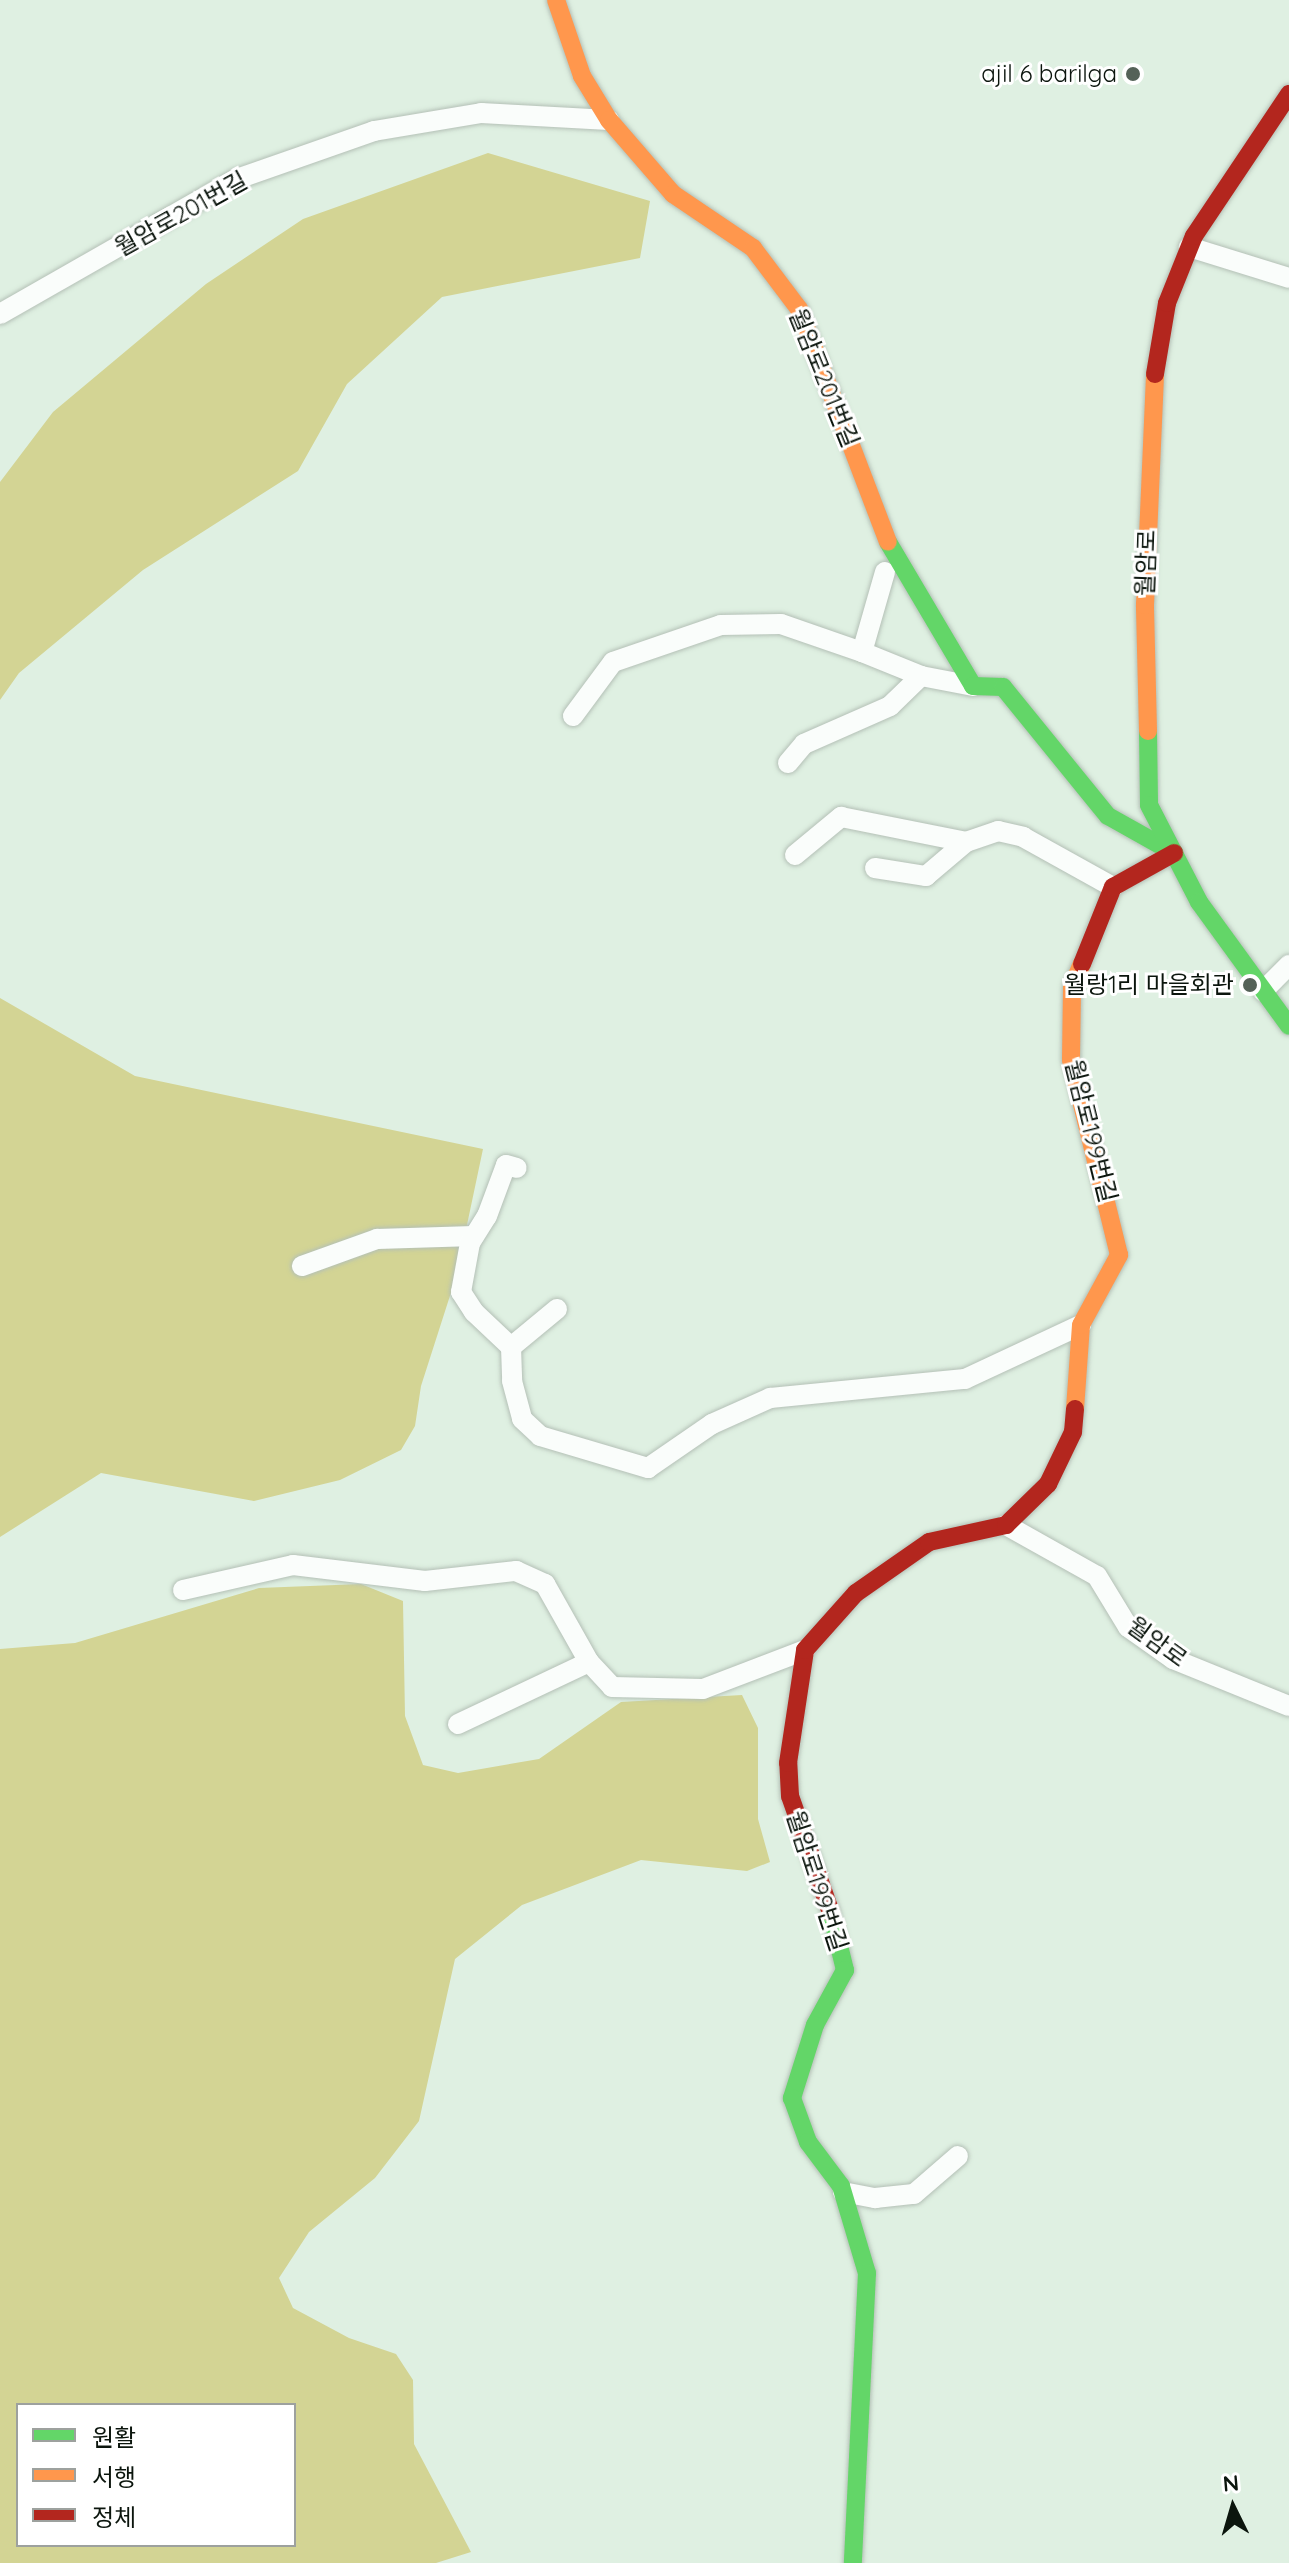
<!DOCTYPE html>
<meta charset="utf-8">
<style>
body{margin:0}
#map{position:relative;width:1289px;height:2563px;overflow:hidden;background:#dff0e2;font-family:Quicksand,"Noto Sans KR",sans-serif}
div>[style]{position:absolute}
.forest>*{inset:0;background:#d3d494}
.roads{filter:drop-shadow(0 0 2px #b4c0b6) drop-shadow(0 0 2px #b4c0b6)}
.street>*{height:20px;margin:-10px;padding:0 10px;transform-origin:10px;border-radius:10px;background:#fafdfb}
.fast>*{height:18px;margin:-9px;padding:0 9px;transform-origin:9px;border-radius:9px;background:#63d668}
.slow>*{height:18px;margin:-9px;padding:0 9px;transform-origin:9px;border-radius:9px;background:#ff974d}
.jam>*{height:18px;margin:-9px;padding:0 9px;transform-origin:9px;border-radius:9px;background:#b3261e}
.dots>*{width:22px;height:22px;translate:-50% -50%;box-sizing:border-box;border:4px solid #fff;border-radius:50%}
span{translate:-50% -50%;white-space:nowrap;text-align:center;line-height:1.15;-webkit-text-stroke:6px #fff;paint-order:stroke}
.poi-label{font-size:24px;color:#0b150d}
.right{translate:-100% -50%;text-align:right}
.street-label{font-size:24px;color:#0b150d}
.legend{position:absolute;left:16px;top:2403px;width:280px;height:144px;box-sizing:border-box;background:#fff;border:2px solid #9da19e;margin:0;padding:10px 14px;list-style:none;font-size:24px;color:#0b150d}
.legend li{display:flex;align-items:center;gap:16px;height:40px}
.legend b{width:40px;border:2px solid #9da19e}
.north{position:absolute;left:1193px;top:2467px;width:80px;height:80px;-webkit-text-stroke:6px #fff;paint-order:stroke;rotate:355deg;font-size:22px;font-weight:700;line-height:32px;text-align:center;color:#0b150d}
.north::after{content:'';display:block;margin:auto;width:28px;height:36px;background:#0b150d;clip-path:polygon(50% 0,100% 100%,50% 72%,0 100%)}
</style>
<div id="map">
<div class="forest">
<div style="clip-path:polygon(488px 153px,650px 201px,640px 258px,442px 297px,347px 384px,298px 471px,143px 570px,19px 673px,0 700px,0 482px,53px 412px,206px 284px,303px 219px)"></div>
<div style="clip-path:polygon(0 998px,135px 1076px,483px 1149px,456px 1277px,421px 1386px,415px 1426px,401px 1450px,340px 1480px,254px 1501px,101px 1473px,0 1537px)"></div>
<div style="clip-path:polygon(evenodd,361px 1584px,403px 1601px,405px 1716px,423px 1765px,458px 1773px,539px 1759px,621px 1702px,742px 1695px,758px 1728px,758px 1819px,770px 1862px,747px 1871px,641px 1860px,522px 1905px,455px 1959px,419px 2121px,375px 2178px,309px 2232px,279px 2278px,293px 2308px,349px 2338px,396px 2354px,413px 2380px,414px 2444px,471px 2552px,436px 2563px,0 2563px,0 1649px,75px 1643px,259px 1588px,361px 1584px,18px 2405px,294px 2405px,294px 2545px,18px 2545px,18px 2405px)"></div>
</div>
<div class="roads">
<div class="street">
<div style="left:1189px;top:247px;width:105px;rotate:17.2deg"></div>
<div style="left:0;top:314px;width:273px;rotate:-29.7deg"></div>
<div style="left:237px;top:179px;width:145px;rotate:-19.3deg"></div>
<div style="left:374px;top:131px;width:109px;rotate:-9.5deg"></div>
<div style="left:481px;top:113px;width:128px;rotate:3.1deg"></div>
<div style="left:885px;top:572px;width:83px;rotate:106deg"></div>
<div style="left:862px;top:652px;width:64px;rotate:22.1deg"></div>
<div style="left:573px;top:716px;width:67px;rotate:-53.5deg"></div>
<div style="left:613px;top:662px;width:114px;rotate:-18.9deg"></div>
<div style="left:721px;top:625px;width:60px;rotate:-1deg"></div>
<div style="left:781px;top:624px;width:86px;rotate:19.1deg"></div>
<div style="left:788px;top:763px;width:25px;rotate:-50deg"></div>
<div style="left:804px;top:744px;width:94px;rotate:-23.8deg"></div>
<div style="left:890px;top:706px;width:43px;rotate:-44.1deg"></div>
<div style="left:921px;top:676px;width:53px;rotate:10.9deg"></div>
<div style="left:795px;top:855px;width:60px;rotate:-39.6deg"></div>
<div style="left:841px;top:817px;width:127px;rotate:11.3deg"></div>
<div style="left:875px;top:868px;width:52px;rotate:8.9deg"></div>
<div style="left:926px;top:876px;width:52px;rotate:-40.4deg"></div>
<div style="left:966px;top:842px;width:34px;rotate:-19deg"></div>
<div style="left:998px;top:831px;width:26px;rotate:13deg"></div>
<div style="left:1023px;top:837px;width:103px;rotate:29.1deg"></div>
<div style="left:1263px;top:991px;width:37px;rotate:-45deg"></div>
<div style="left:302px;top:1266px;width:80px;rotate:-19.8deg"></div>
<div style="left:377px;top:1239px;width:97px;rotate:-1.8deg"></div>
<div style="left:557px;top:1309px;width:60px;rotate:140.4deg"></div>
<div style="left:511px;top:1347px;width:34px;rotate:88deg"></div>
<div style="left:512px;top:1381px;width:39px;rotate:75deg"></div>
<div style="left:522px;top:1419px;width:25px;rotate:43deg"></div>
<div style="left:540px;top:1436px;width:113px;rotate:16.5deg"></div>
<div style="left:648px;top:1468px;width:78px;rotate:-34.5deg"></div>
<div style="left:712px;top:1424px;width:64px;rotate:-24.1deg"></div>
<div style="left:770px;top:1398px;width:196px;rotate:-5.6deg"></div>
<div style="left:965px;top:1379px;width:128px;rotate:-25deg"></div>
<div style="left:511px;top:1347px;width:51px;rotate:-136.6deg"></div>
<div style="left:474px;top:1312px;width:24px;rotate:-123deg"></div>
<div style="left:461px;top:1292px;width:50px;rotate:-79.6deg"></div>
<div style="left:470px;top:1243px;width:32px;rotate:-58deg"></div>
<div style="left:487px;top:1216px;width:54px;rotate:-69.6deg"></div>
<div style="left:506px;top:1165px;width:11px;rotate:15deg"></div>
<div style="left:1006px;top:1525px;width:104px;rotate:29.3deg"></div>
<div style="left:1097px;top:1576px;width:60px;rotate:58.7deg"></div>
<div style="left:1128px;top:1627px;width:55px;rotate:35.4deg"></div>
<div style="left:1173px;top:1659px;width:125px;rotate:22.1deg"></div>
<div style="left:183px;top:1590px;width:113px;rotate:-12.8deg"></div>
<div style="left:293px;top:1565px;width:133px;rotate:6.9deg"></div>
<div style="left:425px;top:1581px;width:92px;rotate:-6.3deg"></div>
<div style="left:516px;top:1571px;width:32px;rotate:24deg"></div>
<div style="left:545px;top:1584px;width:90px;rotate:60.6deg"></div>
<div style="left:458px;top:1724px;width:145px;rotate:-25.3deg"></div>
<div style="left:589px;top:1662px;width:34px;rotate:47deg"></div>
<div style="left:612px;top:1687px;width:91px;rotate:1.3deg"></div>
<div style="left:703px;top:1689px;width:109px;rotate:-20.9deg"></div>
<div style="left:843px;top:2192px;width:33px;rotate:11deg"></div>
<div style="left:875px;top:2198px;width:39px;rotate:-6deg"></div>
<div style="left:914px;top:2194px;width:58px;rotate:-40.8deg"></div>
</div>
<div class="fast">
<div style="left:888px;top:542px;width:167px;rotate:59.4deg"></div>
<div style="left:973px;top:686px;width:30px;rotate:2deg"></div>
<div style="left:1003px;top:687px;width:166px;rotate:50.9deg"></div>
<div style="left:1108px;top:816px;width:76px;rotate:29.3deg"></div>
<div style="left:1148px;top:731px;width:74px;rotate:89.2deg"></div>
<div style="left:1149px;top:805px;width:109px;rotate:62.7deg"></div>
<div style="left:1199px;top:902px;width:153px;rotate:54deg"></div>
<div style="left:831px;top:1913px;width:59px;rotate:76.2deg"></div>
<div style="left:845px;top:1970px;width:63px;rotate:118.6deg"></div>
<div style="left:815px;top:2025px;width:77px;rotate:107.5deg"></div>
<div style="left:792px;top:2098px;width:47px;rotate:70deg"></div>
<div style="left:808px;top:2142px;width:55px;rotate:53.1deg"></div>
<div style="left:841px;top:2186px;width:91px;rotate:73.4deg"></div>
<div style="left:867px;top:2273px;width:290px;rotate:92.8deg"></div>
</div>
<div class="slow">
<div style="left:556px;top:0;width:80px;rotate:71.1deg"></div>
<div style="left:582px;top:76px;width:52px;rotate:58.5deg"></div>
<div style="left:609px;top:120px;width:98px;rotate:49.1deg"></div>
<div style="left:673px;top:194px;width:97px;rotate:34deg"></div>
<div style="left:753px;top:248px;width:76px;rotate:53deg"></div>
<div style="left:799px;top:309px;width:249px;rotate:69.1deg"></div>
<div style="left:1148px;top:731px;width:126px;rotate:-91.4deg"></div>
<div style="left:1145px;top:605px;width:231px;rotate:-87.5deg"></div>
<div style="left:1075px;top:1409px;width:84px;rotate:-85.9deg"></div>
<div style="left:1081px;top:1325px;width:80px;rotate:-61.5deg"></div>
<div style="left:1119px;top:1255px;width:201px;rotate:-103.8deg"></div>
<div style="left:1071px;top:1060px;width:73px;rotate:-89.2deg"></div>
<div style="left:1072px;top:987px;width:25px;rotate:-67deg"></div>
</div>
<div class="jam">
<div style="left:1155px;top:374px;width:72px;rotate:-80.4deg"></div>
<div style="left:1167px;top:303px;width:72px;rotate:-68.1deg"></div>
<div style="left:1194px;top:236px;width:171px;rotate:-56.2deg"></div>
<div style="left:1082px;top:964px;width:83px;rotate:-68.1deg"></div>
<div style="left:1113px;top:887px;width:70px;rotate:-29.1deg"></div>
<div style="left:831px;top:1913px;width:124px;rotate:-109.3deg"></div>
<div style="left:790px;top:1796px;width:33px;rotate:-93deg"></div>
<div style="left:788px;top:1763px;width:114px;rotate:-81.4deg"></div>
<div style="left:805px;top:1650px;width:76px;rotate:-48.2deg"></div>
<div style="left:856px;top:1593px;width:89px;rotate:-34.9deg"></div>
<div style="left:929px;top:1542px;width:79px;rotate:-12.4deg"></div>
<div style="left:1006px;top:1525px;width:59px;rotate:-44.3deg"></div>
<div style="left:1048px;top:1484px;width:58px;rotate:-64.3deg"></div>
<div style="left:1073px;top:1432px;width:23px;rotate:-85deg"></div>
</div>
</div>
<div class="dots">
<div style="left:1133px;top:74px;background:#556258"></div>
<div style="left:1250px;top:985px;background:#556258"></div>
</div>
<div class="poi-label">
<span class="right" style="left:1117px;top:74px">ajil 6 barilga</span>
<span class="right" style="left:1234px;top:985px">월랑1리 마을회관</span>
</div>
<div class="street-label">
<span style="left:181px;top:214px;rotate:-29deg">월암로201번길</span>
<span style="left:824px;top:378px;rotate:68deg">월암로201번길</span>
<span style="left:1146px;top:563px;rotate:-88deg">월암로</span>
<span style="left:1091px;top:1131px;rotate:76deg">월암로199번길</span>
<span style="left:1157px;top:1642px;rotate:36deg">월암로</span>
<span style="left:817px;top:1881px;rotate:72deg">월암로199번길</span>
</div>
<ul class="legend">
<li><b style="height:10px;background:#63d668"></b>원활</li>
<li><b style="height:10px;background:#ff974d"></b>서행</li>
<li><b style="height:10px;background:#b3261e"></b>정체</li>
</ul>
<div class="north">N</div>
</div>
